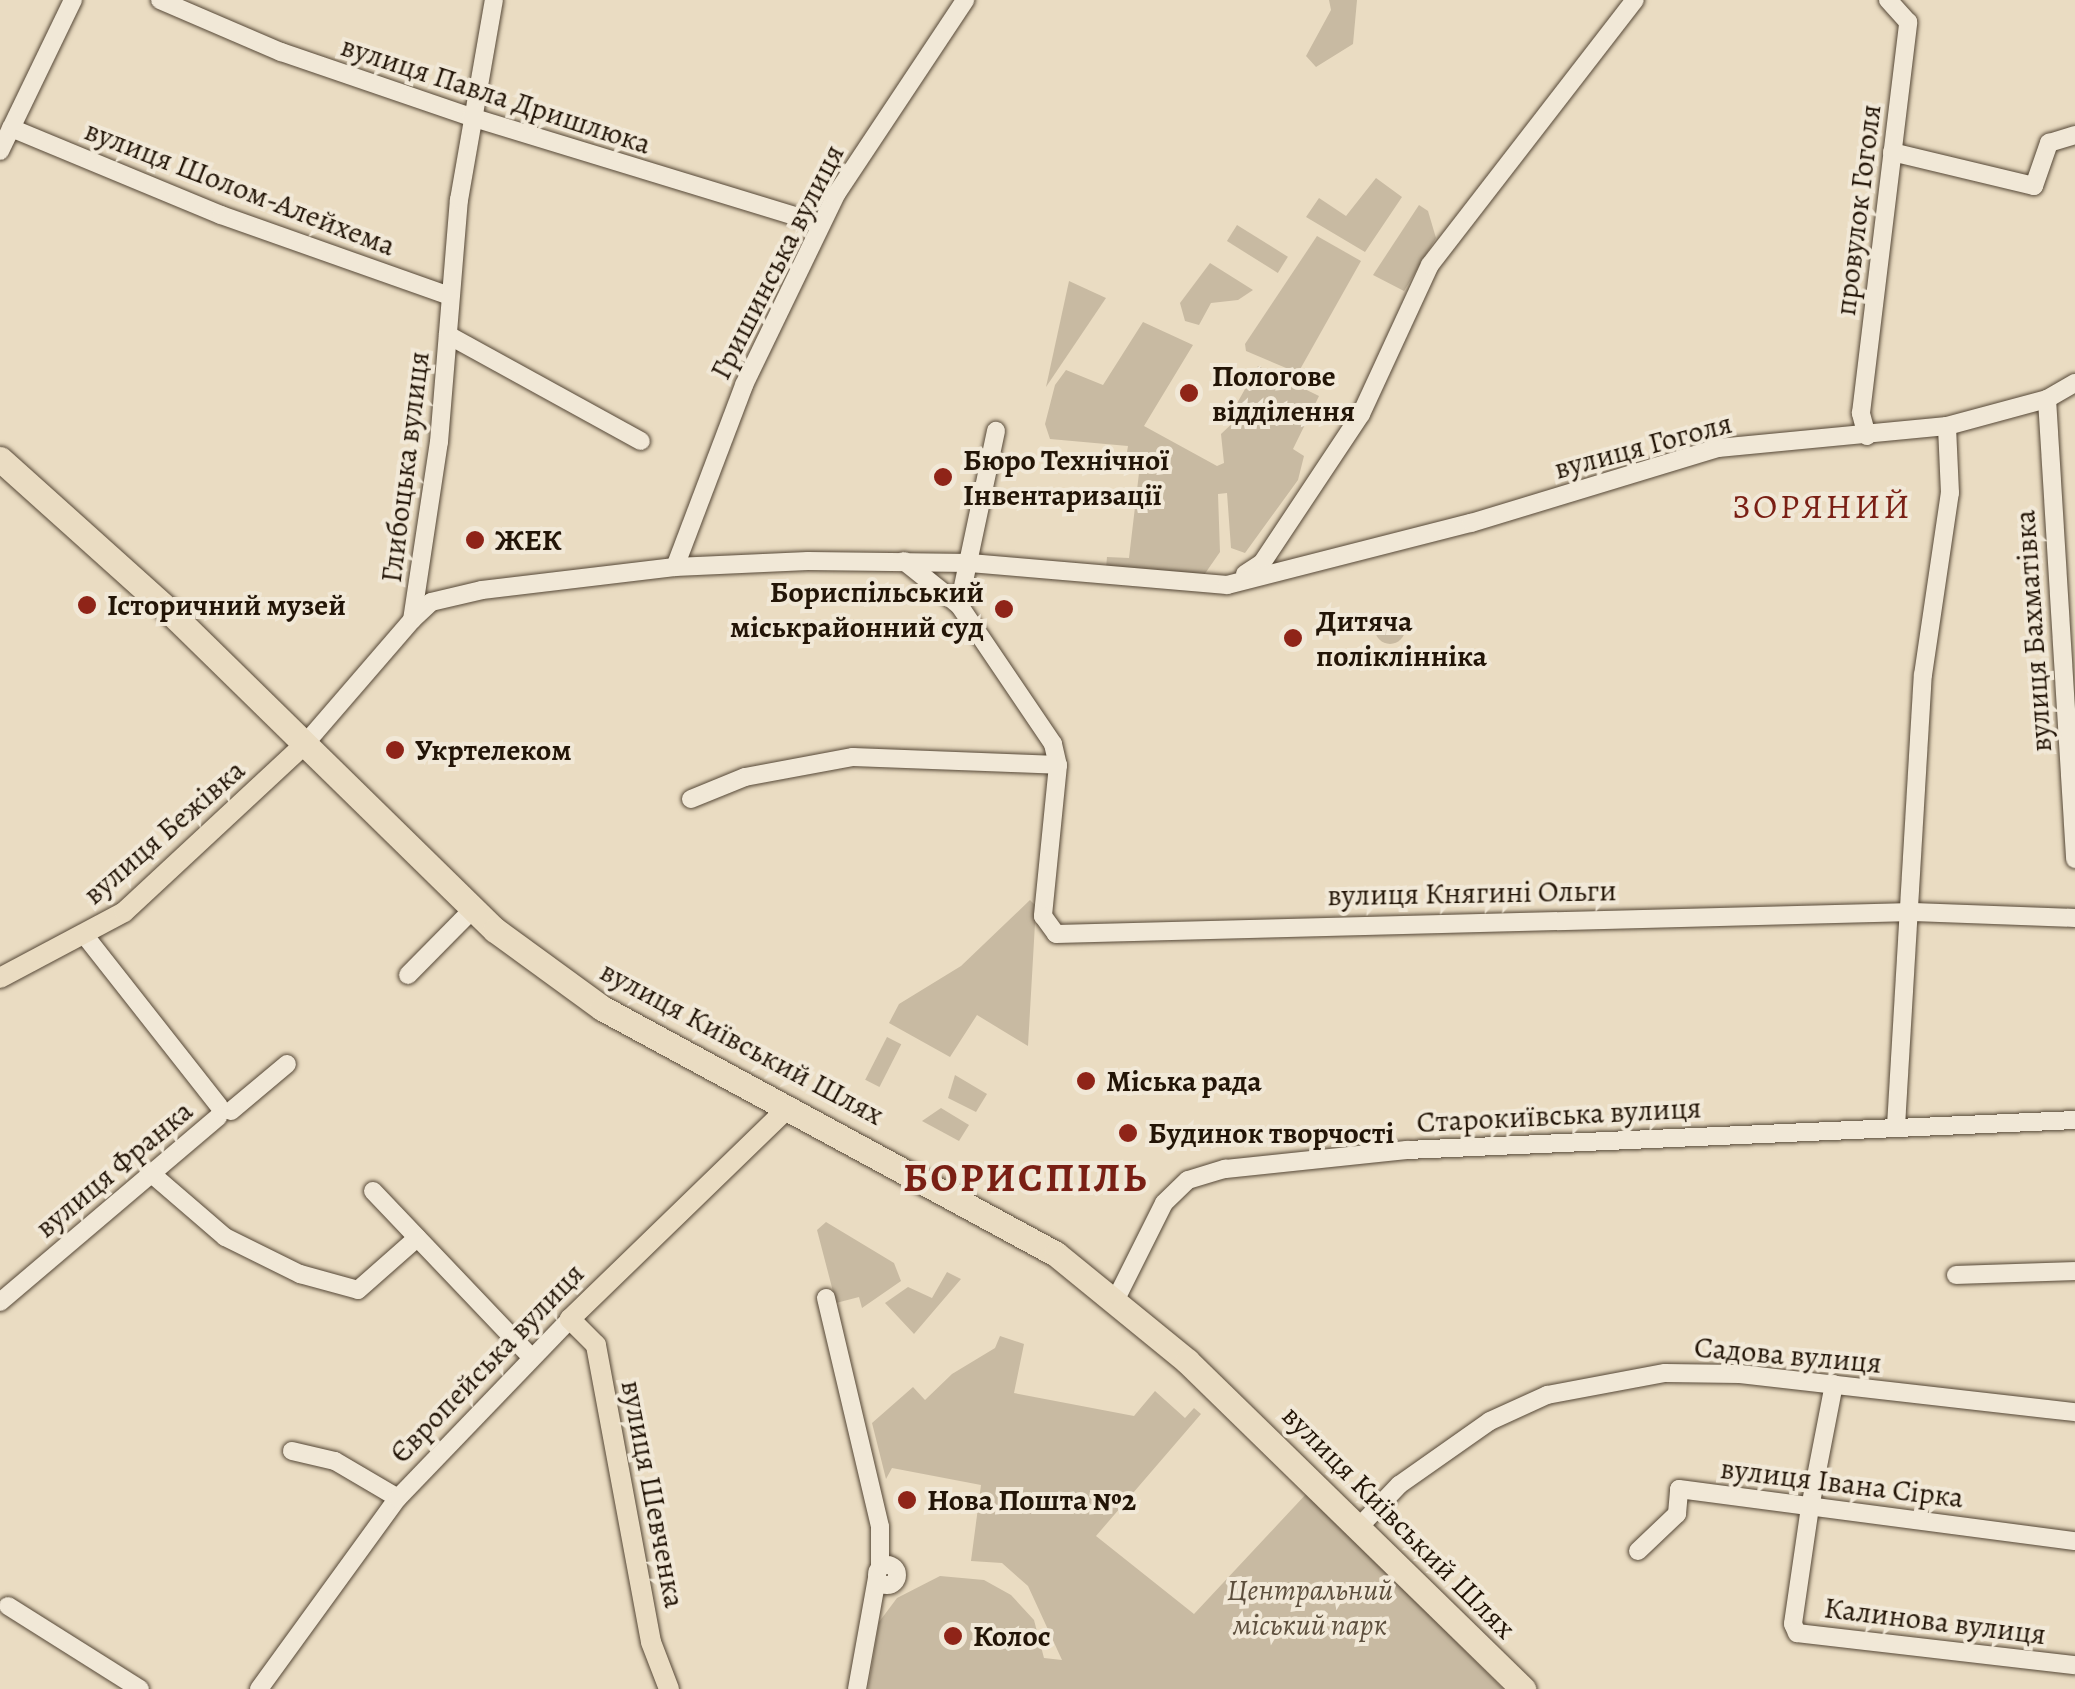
<!DOCTYPE html>
<meta charset="utf-8">
<style>
body{margin:0}
#map{position:relative;width:2075px;height:1689px;overflow:hidden;background:#eadcc2;font-family:Alegreya,serif}
div>[style]{position:absolute}
.green>*{inset:0;background:#c8baa2;transform-origin:0 0}
.round{border-radius:50%}
.roads{filter:drop-shadow(0 0 2px #554736) drop-shadow(0 0 2px #554736)}
.minor>*{height:18px;margin:-9px;padding:0 9px;transform-origin:9px;border-radius:9px;background:#f1e8d7}
.minor>.ring{margin:-9px;padding:0;box-sizing:content-box;background:none;border:18px solid #f1e8d7;border-radius:50%}
.major>*{height:20px;margin:-10px;padding:0 10px;transform-origin:10px;border-radius:10px;background:#eadcc2}
.highway>*{height:25px;margin:-12.5px;padding:0 12.5px;transform-origin:12.5px;border-radius:12.5px;background:#eadcc2}
.dots>*{width:28px;height:28px;translate:-50% -50%;box-sizing:border-box;border:5px solid #f1e8d7;border-radius:50%}
span{translate:-50% -50%;white-space:nowrap;text-align:center;line-height:1.15;-webkit-text-stroke:8px #f1e8d7;paint-order:stroke}
.street-label{font-size:30px;color:#231507}
.poi-label{font-size:30px;color:#231507;font-weight:700}
.left{translate:0 -50%;text-align:left}
.right{translate:-100% -50%;text-align:right}
.park-label{font-size:30px;color:#5d4f3d;font-style:italic}
.quarter-label{font-size:35px;color:#7a1f14;letter-spacing:2.5px}
.district-label{font-size:40px;color:#7a1f14;font-weight:700;letter-spacing:2.5px}
</style>
<div id="map">
<div class="green">
<div style="clip-path:polygon(1329px 0,1357px 0,1353px 44px,1316px 67px,1306px 56px,1331px 10px)"></div>
<div style="clip-path:polygon(1376px 178px,1402px 197px,1365px 252px,1306px 217px,1319px 198px,1346px 216px)"></div>
<div style="clip-path:polygon(1419px 205px,1428px 211px,1436px 238px,1404px 291px,1373px 275px)"></div>
<div style="left:1237px;top:225px;width:60px;height:19px;rotate:32deg"></div>
<div style="clip-path:polygon(1317px 236px,1361px 261px,1298px 373px,1246px 351px,1245px 344px)"></div>
<div style="clip-path:polygon(1210px 263px,1253px 290px,1238px 300px,1211px 303px,1199px 325px,1185px 321px,1180px 303px)"></div>
<div style="clip-path:polygon(1069px 281px,1106px 298px,1046px 387px)"></div>
<div style="clip-path:polygon(1143px 322px,1193px 345px,1144px 426px,1217px 466px,1224px 463px,1221px 434px,1238px 418px,1236px 405px,1258px 366px,1319px 396px,1293px 449px,1304px 456px,1298px 480px,1245px 553px,1231px 548px,1227px 493px,1218px 494px,1220px 552px,1204px 575px,1106px 568px,1107px 557px,1129px 558px,1139px 473px,1124px 470px,1128px 446px,1050px 439px,1045px 424px,1055px 385px,1066px 370px,1103px 385px)"></div>
<div class="round" style="left:1375px;top:614px;width:30px;height:30px"></div>
<div style="clip-path:polygon(1030px 900px,1036px 906px,1028px 1046px,977px 1015px,950px 1057px,889px 1023px,899px 1004px,961px 966px)"></div>
<div style="left:887px;top:1037px;width:16px;height:48px;rotate:27deg"></div>
<div style="clip-path:polygon(955px 1075px,987px 1094px,976px 1112px,948px 1098px)"></div>
<div style="clip-path:polygon(941px 1108px,969px 1125px,959px 1141px,922px 1121px)"></div>
<div style="clip-path:polygon(826px 1222px,894px 1263px,901px 1281px,862px 1308px,859px 1297px,836px 1303px,817px 1230px)"></div>
<div style="clip-path:polygon(947px 1272px,961px 1279px,914px 1334px,885px 1303px,908px 1287px,932px 1298px)"></div>
<div style="clip-path:polygon(1000px 1336px,1024px 1344px,1014px 1393px,1134px 1416px,1155px 1391px,1185px 1418px,1194px 1408px,1201px 1414px,1096px 1536px,1194px 1614px,1308px 1492px,1503px 1689px,868px 1689px,879px 1622px,897px 1598px,940px 1576px,984px 1580px,1011px 1595px,1034px 1620px,1044px 1658px,1062px 1660px,1028px 1586px,1002px 1563px,971px 1561px,981px 1485px,892px 1468px,886px 1479px,872px 1423px,913px 1387px,925px 1400px,952px 1374px,995px 1348px)"></div>
</div>
<div class="roads">
<div class="minor">
<div style="left:160px;top:0;width:132px;rotate:23.3deg"></div>
<div style="left:281px;top:52px;width:201px;rotate:18.9deg"></div>
<div style="left:471px;top:117px;width:366px;rotate:17deg"></div>
<div style="left:11px;top:128px;width:227px;rotate:22.5deg"></div>
<div style="left:221px;top:215px;width:243px;rotate:19.5deg"></div>
<div style="left:0;top:151px;width:168px;rotate:-64.2deg"></div>
<div style="left:1892px;top:152px;width:146px;rotate:13.5deg"></div>
<div style="left:2034px;top:186px;width:46px;rotate:-70.8deg"></div>
<div style="left:2049px;top:143px;width:27px;rotate:-17deg"></div>
<div style="left:448px;top:335px;width:220px;rotate:28.8deg"></div>
<div style="left:2047px;top:399px;width:461px;rotate:86.5deg"></div>
<div style="left:1867px;top:436px;width:24px;rotate:-105deg"></div>
<div style="left:1861px;top:413px;width:394px;rotate:-83.1deg"></div>
<div style="left:1908px;top:22px;width:30px;rotate:-132deg"></div>
<div style="left:904px;top:561px;width:70px;rotate:38.7deg"></div>
<div style="left:959px;top:605px;width:168px;rotate:55.9deg"></div>
<div style="left:1053px;top:744px;width:22px;rotate:77deg"></div>
<div style="left:1058px;top:765px;width:152px;rotate:95.7deg"></div>
<div style="left:1043px;top:916px;width:22px;rotate:54deg"></div>
<div style="left:1056px;top:934px;width:857px;rotate:-1.47deg"></div>
<div style="left:1913px;top:912px;width:162px;rotate:2.1deg"></div>
<div style="left:675px;top:567px;width:195px;rotate:-69.2deg"></div>
<div style="left:744px;top:385px;width:213px;rotate:-64.2deg"></div>
<div style="left:837px;top:193px;width:232px;rotate:-56.4deg"></div>
<div style="left:1245px;top:574px;width:20px;rotate:-33deg"></div>
<div style="left:1262px;top:563px;width:179px;rotate:-56.4deg"></div>
<div style="left:1361px;top:414px;width:164px;rotate:-65.2deg"></div>
<div style="left:1430px;top:265px;width:335px;rotate:-52.3deg"></div>
<div style="left:959px;top:605px;width:178px;rotate:-78deg"></div>
<div style="left:412px;top:620px;width:26px;rotate:-43deg"></div>
<div style="left:431px;top:602px;width:52px;rotate:-13.2deg"></div>
<div style="left:482px;top:590px;width:194px;rotate:-6.8deg"></div>
<div style="left:675px;top:567px;width:133px;rotate:-2.6deg"></div>
<div style="left:808px;top:561px;width:162px;rotate:0.7deg"></div>
<div style="left:970px;top:563px;width:258px;rotate:4.9deg"></div>
<div style="left:1227px;top:585px;width:252px;rotate:-14.3deg"></div>
<div style="left:1471px;top:523px;width:258px;rotate:-16.9deg"></div>
<div style="left:1718px;top:448px;width:230px;rotate:-5.5deg"></div>
<div style="left:1947px;top:426px;width:104px;rotate:-15.1deg"></div>
<div style="left:2047px;top:399px;width:32px;rotate:-30deg"></div>
<div style="left:304px;top:745px;width:165px;rotate:-49.2deg"></div>
<div style="left:412px;top:620px;width:180px;rotate:-81.4deg"></div>
<div style="left:439px;top:442px;width:243px;rotate:-85.3deg"></div>
<div style="left:459px;top:200px;width:203px;rotate:-80.1deg"></div>
<div style="left:691px;top:799px;width:58px;rotate:-22.2deg"></div>
<div style="left:745px;top:777px;width:110px;rotate:-10.5deg"></div>
<div style="left:853px;top:757px;width:205px;rotate:2.2deg"></div>
<div style="left:86px;top:937px;width:215px;rotate:51.8deg"></div>
<div style="left:408px;top:975px;width:93px;rotate:-45.4deg"></div>
<div style="left:231px;top:1111px;width:73px;rotate:-40deg"></div>
<div style="left:1896px;top:1126px;width:452px;rotate:-86.6deg"></div>
<div style="left:1923px;top:675px;width:184px;rotate:-81.6deg"></div>
<div style="left:1950px;top:493px;width:67px;rotate:-92.6deg"></div>
<div style="left:153px;top:1175px;width:95px;rotate:40.7deg"></div>
<div style="left:225px;top:1237px;width:84px;rotate:26.3deg"></div>
<div style="left:300px;top:1274px;width:60px;rotate:15.4deg"></div>
<div style="left:358px;top:1290px;width:79px;rotate:-41.4deg"></div>
<div style="left:373px;top:1191px;width:229px;rotate:46.4deg"></div>
<div style="left:1956px;top:1275px;width:119px;rotate:-1.9deg"></div>
<div style="left:826px;top:1298px;width:235px;rotate:76.7deg"></div>
<div style="left:880px;top:1527px;width:41px;rotate:90deg"></div>
<div style="left:1116px;top:1299px;width:107px;rotate:-63.4deg"></div>
<div style="left:1164px;top:1203px;width:33px;rotate:-44deg"></div>
<div style="left:1188px;top:1180px;width:39px;rotate:-17deg"></div>
<div style="left:1225px;top:1169px;width:183px;rotate:-6deg"></div>
<div style="left:1407px;top:1150px;width:669px;rotate:-2.57deg"></div>
<div style="left:0;top:1302px;width:286px;rotate:-40.3deg"></div>
<div style="left:1834px;top:1384px;width:125px;rotate:101deg"></div>
<div style="left:1810px;top:1507px;width:118px;rotate:98.3deg"></div>
<div style="left:1793px;top:1624px;width:10px;rotate:66deg"></div>
<div style="left:1797px;top:1633px;width:280px;rotate:6.6deg"></div>
<div style="left:292px;top:1451px;width:44px;rotate:13.1deg"></div>
<div style="left:335px;top:1461px;width:73px;rotate:30.4deg"></div>
<div style="left:1360px;top:1526px;width:57px;rotate:-46.4deg"></div>
<div style="left:1399px;top:1485px;width:111px;rotate:-35.1deg"></div>
<div style="left:1490px;top:1421px;width:63px;rotate:-24.5deg"></div>
<div style="left:1547px;top:1395px;width:120px;rotate:-10.6deg"></div>
<div style="left:1665px;top:1373px;width:75px;rotate:0.8deg"></div>
<div style="left:1740px;top:1374px;width:337px;rotate:6.5deg"></div>
<div style="left:1638px;top:1551px;width:54px;rotate:-43.5deg"></div>
<div style="left:1677px;top:1514px;width:25px;rotate:-85deg"></div>
<div style="left:1679px;top:1489px;width:399px;rotate:7.5deg"></div>
<div class="ring" style="left:877px;top:1565px;width:2px;height:2px"></div>
<div style="left:8px;top:1606px;width:156px;rotate:32.2deg"></div>
<div style="left:259px;top:1689px;width:236px;rotate:-54deg"></div>
<div style="left:398px;top:1498px;width:248px;rotate:-46.1deg"></div>
<div style="left:857px;top:1689px;width:113px;rotate:-79.8deg"></div>
</div>
<div class="major">
<div style="left:0;top:978px;width:140px;rotate:-28deg"></div>
<div style="left:124px;top:912px;width:246px;rotate:-42.9deg"></div>
<div style="left:669px;top:1689px;width:50px;rotate:-111deg"></div>
<div style="left:651px;top:1642px;width:302px;rotate:-100.5deg"></div>
<div style="left:596px;top:1345px;width:37px;rotate:-135deg"></div>
<div style="left:570px;top:1319px;width:305px;rotate:-44.1deg"></div>
</div>
<div class="highway">
<div style="left:0;top:459px;width:224px;rotate:41.9deg"></div>
<div style="left:167px;top:609px;width:459px;rotate:44.4deg"></div>
<div style="left:495px;top:930px;width:132px;rotate:36.1deg"></div>
<div style="left:602px;top:1008px;width:516px;rotate:28.45deg"></div>
<div style="left:1056px;top:1254px;width:169px;rotate:39.2deg"></div>
<div style="left:1187px;top:1361px;width:470px;rotate:44.3deg"></div>
</div>
</div>
<div class="dots">
<div style="left:1189px;top:393px;background:#8f2418"></div>
<div style="left:943px;top:477px;background:#8f2418"></div>
<div style="left:475px;top:540px;background:#8f2418"></div>
<div style="left:87px;top:605px;background:#8f2418"></div>
<div style="left:1004px;top:609px;background:#8f2418"></div>
<div style="left:1293px;top:638px;background:#8f2418"></div>
<div style="left:395px;top:750px;background:#8f2418"></div>
<div style="left:1086px;top:1081px;background:#8f2418"></div>
<div style="left:1128px;top:1133px;background:#8f2418"></div>
<div style="left:907px;top:1500px;background:#8f2418"></div>
<div style="left:953px;top:1636px;background:#8f2418"></div>
</div>
<div class="street-label">
<span style="left:496px;top:95px;rotate:18deg">вулиця Павла Дришлюка</span>
<span style="left:240px;top:188px;rotate:21deg">вулиця Шолом-Алейхема</span>
<span style="left:1858px;top:210px;rotate:-83deg">провулок Гоголя</span>
<span style="left:777px;top:262px;rotate:-63deg">Гришинська вулиця</span>
<span style="left:1643px;top:446px;rotate:-15deg">вулиця Гоголя</span>
<span style="left:405px;top:467px;rotate:-83deg">Глибоцька вулиця</span>
<span style="left:2033px;top:631px;rotate:-94deg">вулиця Бахматівка</span>
<span style="left:164px;top:832px;rotate:-41deg">вулиця Бежівка</span>
<span style="left:1472px;top:893px;rotate:-1deg">вулиця Княгині Ольги</span>
<span style="left:742px;top:1043px;rotate:28deg">вулиця Київський Шлях</span>
<span style="left:1559px;top:1115px;rotate:-3deg">Старокиївська вулиця</span>
<span style="left:114px;top:1169px;rotate:-40deg">вулиця Франка</span>
<span style="left:1788px;top:1355px;rotate:5deg">Садова вулиця</span>
<span style="left:487px;top:1363px;rotate:-46deg">Європейська вулиця</span>
<span style="left:1842px;top:1483px;rotate:7deg">вулиця Івана Сірка</span>
<span style="left:653px;top:1494px;rotate:79deg">вулиця Шевченка</span>
<span style="left:1399px;top:1522px;rotate:45deg">вулиця Київський Шлях</span>
<span style="left:1935px;top:1621px;rotate:7deg">Калинова вулиця</span>
</div>
<div class="poi-label">
<span class="left" style="left:1212px;top:393px">Пологове<br>відділення</span>
<span class="left" style="left:963px;top:477px">Бюро Технічної<br>Інвентаризації</span>
<span class="left" style="left:495px;top:540px">ЖЕК</span>
<span class="right" style="left:984px;top:609px">Бориспільський<br>міськрайонний суд</span>
<span class="left" style="left:107px;top:605px">Історичний музей</span>
<span class="left" style="left:1316px;top:638px">Дитяча<br>поліклінніка</span>
<span class="left" style="left:415px;top:750px">Укртелеком</span>
<span class="left" style="left:1106px;top:1081px">Міська рада</span>
<span class="left" style="left:1148px;top:1133px">Будинок творчості</span>
<span class="left" style="left:927px;top:1500px">Нова Пошта №2</span>
<span class="left" style="left:973px;top:1636px">Колос</span>
</div>
<div class="park-label">
<span style="left:1310px;top:1607px">Центральний<br>міський парк</span>
</div>
<div class="quarter-label">
<span style="left:1822px;top:506px">ЗОРЯНИЙ</span>
</div>
<div class="district-label">
<span style="left:1026px;top:1178px">БОРИСПІЛЬ</span>
</div>
</div>
